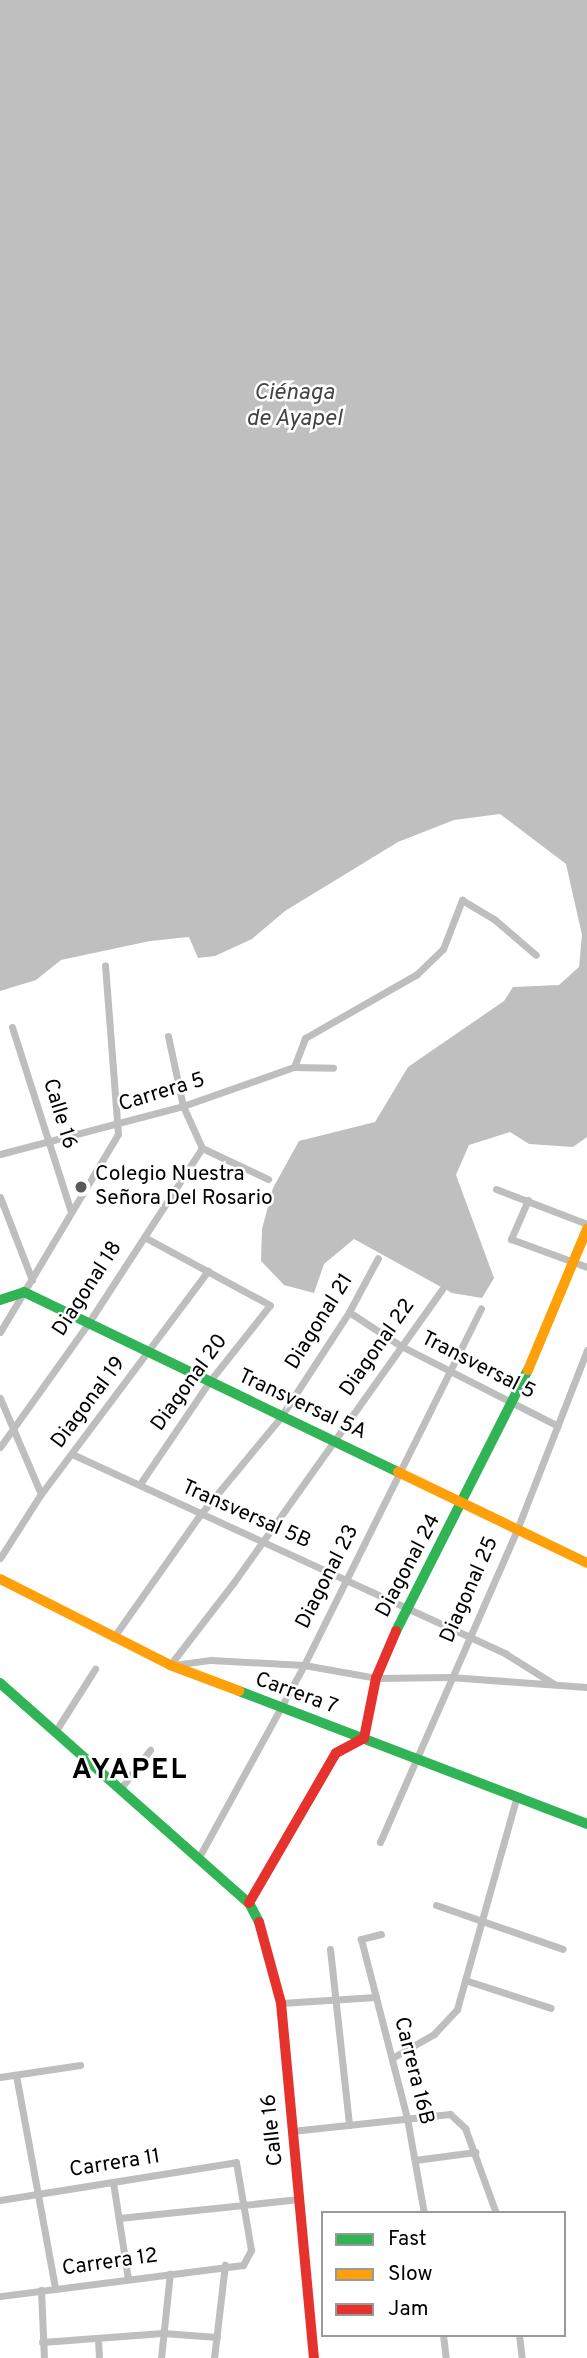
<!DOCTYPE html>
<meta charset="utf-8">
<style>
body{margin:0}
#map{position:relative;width:587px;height:2358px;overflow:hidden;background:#fff;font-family:Overpass,sans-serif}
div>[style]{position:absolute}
.water>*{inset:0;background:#bfbfbf}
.street>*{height:7px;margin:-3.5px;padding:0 3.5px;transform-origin:3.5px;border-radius:3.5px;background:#bebebe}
.fast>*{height:10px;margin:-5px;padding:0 5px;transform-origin:5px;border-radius:5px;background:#30b455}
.slow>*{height:10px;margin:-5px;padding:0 5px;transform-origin:5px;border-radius:5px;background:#ff9f0a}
.jam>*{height:10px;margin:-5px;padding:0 5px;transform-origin:5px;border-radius:5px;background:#e5322d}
.dots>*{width:19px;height:19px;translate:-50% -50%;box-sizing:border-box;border:4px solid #fff;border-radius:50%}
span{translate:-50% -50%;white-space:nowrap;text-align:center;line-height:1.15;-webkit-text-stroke:5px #fff;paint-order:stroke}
.street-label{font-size:21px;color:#000}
.poi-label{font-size:21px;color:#000}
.left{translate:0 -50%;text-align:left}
.water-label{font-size:23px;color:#444;font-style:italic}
.district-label{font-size:28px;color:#000;font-weight:700;letter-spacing:2px}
.legend{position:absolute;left:321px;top:2211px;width:245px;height:126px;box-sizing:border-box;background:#fff;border:2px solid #999;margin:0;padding:9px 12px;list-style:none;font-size:21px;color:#000}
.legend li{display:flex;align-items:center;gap:14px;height:35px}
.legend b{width:35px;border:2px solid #999}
</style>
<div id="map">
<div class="water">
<div style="clip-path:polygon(0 0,587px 0,587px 1137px,573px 1147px,529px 1144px,510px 1132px,469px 1145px,456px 1175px,494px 1278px,482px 1298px,452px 1293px,354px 1239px,324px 1264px,314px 1293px,284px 1285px,261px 1261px,262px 1229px,273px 1188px,299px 1141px,375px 1122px,408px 1067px,504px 1001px,513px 987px,559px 985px,579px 967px,582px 935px,566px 864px,500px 814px,454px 820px,398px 842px,285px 911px,252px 939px,215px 956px,198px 958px,189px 937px,150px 941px,61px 960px,36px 980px,0 991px)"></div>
</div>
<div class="street">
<div style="left:12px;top:1027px;width:194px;rotate:72.3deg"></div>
<div style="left:168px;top:1036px;width:72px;rotate:77.9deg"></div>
<div style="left:183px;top:1106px;width:46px;rotate:65.7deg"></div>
<div style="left:294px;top:1067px;width:31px;rotate:-69deg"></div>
<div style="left:305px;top:1038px;width:129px;rotate:-29.7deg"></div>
<div style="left:417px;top:974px;width:36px;rotate:-44deg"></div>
<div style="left:443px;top:949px;width:53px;rotate:-68.8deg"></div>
<div style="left:462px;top:900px;width:37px;rotate:31deg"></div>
<div style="left:494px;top:919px;width:55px;rotate:40.6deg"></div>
<div style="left:202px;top:1148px;width:73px;rotate:25.2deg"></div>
<div style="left:0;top:1154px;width:189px;rotate:-14.7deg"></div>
<div style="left:183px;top:1106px;width:118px;rotate:-19.4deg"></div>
<div style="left:294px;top:1067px;width:39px;rotate:1deg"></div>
<div style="left:496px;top:1189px;width:97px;rotate:21deg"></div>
<div style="left:0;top:1197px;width:89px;rotate:68.9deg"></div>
<div style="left:528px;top:1200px;width:43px;rotate:113.6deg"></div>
<div style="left:511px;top:1239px;width:81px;rotate:20.2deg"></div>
<div style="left:349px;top:1312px;width:62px;rotate:33.2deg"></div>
<div style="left:401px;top:1346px;width:176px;rotate:27deg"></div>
<div style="left:0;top:1332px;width:230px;rotate:-59.2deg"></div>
<div style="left:118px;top:1134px;width:169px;rotate:-94.4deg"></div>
<div style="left:0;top:1398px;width:104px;rotate:66.9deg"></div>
<div style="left:0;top:1447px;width:153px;rotate:-54.5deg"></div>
<div style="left:89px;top:1322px;width:207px;rotate:-57deg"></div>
<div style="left:72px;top:1454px;width:478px;rotate:24.7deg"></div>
<div style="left:506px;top:1654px;width:57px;rotate:32deg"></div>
<div style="left:140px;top:1484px;width:123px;rotate:-55.9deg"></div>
<div style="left:209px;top:1382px;width:98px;rotate:-51.6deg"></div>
<div style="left:270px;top:1305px;width:143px;rotate:-151.6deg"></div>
<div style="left:0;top:1558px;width:76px;rotate:-57.4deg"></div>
<div style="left:41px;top:1494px;width:279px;rotate:-53.2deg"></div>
<div style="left:113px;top:1638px;width:149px;rotate:-54.8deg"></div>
<div style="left:199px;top:1516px;width:127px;rotate:-50.4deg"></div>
<div style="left:280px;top:1418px;width:126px;rotate:-56.9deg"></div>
<div style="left:349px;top:1312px;width:61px;rotate:-61.8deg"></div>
<div style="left:170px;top:1665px;width:105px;rotate:-52.4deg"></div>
<div style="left:234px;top:1582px;width:359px;rotate:-54.6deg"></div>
<div style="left:174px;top:1665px;width:37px;rotate:-8deg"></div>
<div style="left:211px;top:1660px;width:93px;rotate:3.1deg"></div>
<div style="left:304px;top:1665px;width:73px;rotate:10.2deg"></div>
<div style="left:376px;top:1678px;width:74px;rotate:-0.8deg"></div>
<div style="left:450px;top:1677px;width:137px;rotate:4.2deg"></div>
<div style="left:55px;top:1732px;width:75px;rotate:-57.6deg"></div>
<div style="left:121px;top:1788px;width:48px;rotate:-52.7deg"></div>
<div style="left:380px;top:1842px;width:344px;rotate:-66.3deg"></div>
<div style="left:518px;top:1527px;width:190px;rotate:-68.7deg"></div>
<div style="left:199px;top:1857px;width:219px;rotate:-61.3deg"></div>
<div style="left:304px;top:1665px;width:398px;rotate:-63.6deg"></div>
<div style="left:436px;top:1905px;width:134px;rotate:19.1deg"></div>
<div style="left:381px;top:1934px;width:21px;rotate:166deg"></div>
<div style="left:361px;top:1939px;width:185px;rotate:75.6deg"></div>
<div style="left:407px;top:2118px;width:97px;rotate:79.9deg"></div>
<div style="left:330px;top:1949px;width:177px;rotate:83.8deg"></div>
<div style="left:465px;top:1980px;width:90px;rotate:18deg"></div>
<div style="left:281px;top:2003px;width:95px;rotate:-3.6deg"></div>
<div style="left:392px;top:2058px;width:48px;rotate:-29.7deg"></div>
<div style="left:434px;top:2034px;width:34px;rotate:-47deg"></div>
<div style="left:457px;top:2009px;width:221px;rotate:-74.3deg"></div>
<div style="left:16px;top:2075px;width:217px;rotate:79.6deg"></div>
<div style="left:0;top:2077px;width:81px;rotate:-8.5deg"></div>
<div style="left:292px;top:2131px;width:159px;rotate:-6.1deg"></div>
<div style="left:450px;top:2114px;width:21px;rotate:43deg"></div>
<div style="left:465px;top:2128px;width:90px;rotate:70deg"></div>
<div style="left:415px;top:2160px;width:61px;rotate:-7.6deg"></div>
<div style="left:113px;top:2182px;width:98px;rotate:81.2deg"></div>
<div style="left:0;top:2200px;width:239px;rotate:-9.1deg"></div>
<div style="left:236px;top:2162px;width:89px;rotate:80.3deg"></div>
<div style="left:251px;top:2250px;width:17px;rotate:118deg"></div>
<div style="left:243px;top:2265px;width:245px;rotate:172.7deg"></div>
<div style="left:119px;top:2218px;width:181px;rotate:-6deg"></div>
<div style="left:41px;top:2290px;width:68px;rotate:87.5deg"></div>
<div style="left:443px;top:2335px;width:23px;rotate:83deg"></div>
<div style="left:519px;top:2335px;width:23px;rotate:83deg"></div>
<div style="left:98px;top:2339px;width:19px;rotate:87deg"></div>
<div style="left:42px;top:2342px;width:121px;rotate:-4.3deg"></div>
<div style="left:163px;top:2333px;width:54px;rotate:4.2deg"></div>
<div style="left:161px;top:2358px;width:85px;rotate:-84deg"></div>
<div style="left:214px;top:2358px;width:94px;rotate:-83.3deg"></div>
</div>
<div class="fast">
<div style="left:0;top:1300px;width:25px;rotate:-18deg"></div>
<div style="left:24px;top:1292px;width:415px;rotate:25.7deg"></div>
<div style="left:396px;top:1631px;width:292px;rotate:-63.2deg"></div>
<div style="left:0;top:1683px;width:332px;rotate:41.5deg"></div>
<div style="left:249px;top:1903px;width:21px;rotate:62deg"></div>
<div style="left:239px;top:1691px;width:373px;rotate:20.9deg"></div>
</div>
<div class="slow">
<div style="left:528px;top:1370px;width:153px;rotate:-67.3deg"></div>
<div style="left:398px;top:1472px;width:210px;rotate:25.7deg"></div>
<div style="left:0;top:1579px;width:191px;rotate:26.8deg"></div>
<div style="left:170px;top:1665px;width:74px;rotate:20.6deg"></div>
</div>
<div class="jam">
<div style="left:249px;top:1903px;width:173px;rotate:-59.9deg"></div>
<div style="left:336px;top:1753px;width:32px;rotate:-28deg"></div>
<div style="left:364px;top:1738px;width:61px;rotate:-78.7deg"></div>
<div style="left:376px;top:1678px;width:51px;rotate:-66.9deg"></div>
<div style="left:259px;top:1922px;width:84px;rotate:74.8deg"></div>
<div style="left:281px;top:2003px;width:357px;rotate:84.7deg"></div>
</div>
<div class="dots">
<div style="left:81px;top:1187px;background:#595959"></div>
</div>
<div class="street-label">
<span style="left:162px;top:1093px;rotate:-17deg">Carrera 5</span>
<span style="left:59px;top:1114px;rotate:73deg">Calle 16</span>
<span style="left:88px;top:1289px;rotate:-57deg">Diagonal 18</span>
<span style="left:320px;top:1322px;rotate:-58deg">Diagonal 21</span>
<span style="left:378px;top:1348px;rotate:-55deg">Diagonal 22</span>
<span style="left:478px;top:1366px;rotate:27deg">Transversal 5</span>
<span style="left:190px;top:1383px;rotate:-54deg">Diagonal 20</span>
<span style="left:89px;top:1403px;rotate:-53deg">Diagonal 19</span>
<span style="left:302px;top:1405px;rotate:25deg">Transversal 5A</span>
<span style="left:246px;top:1515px;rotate:24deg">Transversal 5B</span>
<span style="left:409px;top:1566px;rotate:-62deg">Diagonal 24</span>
<span style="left:328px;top:1577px;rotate:-63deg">Diagonal 23</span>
<span style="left:470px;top:1590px;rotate:-66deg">Diagonal 25</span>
<span style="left:296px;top:1694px;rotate:20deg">Carrera 7</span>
<span style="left:413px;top:2071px;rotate:76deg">Carrera 16B</span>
<span style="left:273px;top:2130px;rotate:-96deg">Calle 16</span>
<span style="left:115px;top:2164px;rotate:-9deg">Carrera 11</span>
<span style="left:110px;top:2263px;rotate:-8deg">Carrera 12</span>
</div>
<div class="poi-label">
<span class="left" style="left:95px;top:1187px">Colegio Nuestra<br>Señora Del Rosario</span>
</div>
<div class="water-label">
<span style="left:294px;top:407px">Ciénaga<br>de Ayapel</span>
</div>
<div class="district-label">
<span style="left:130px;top:1771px">AYAPEL</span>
</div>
<ul class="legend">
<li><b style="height:9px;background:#30b455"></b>Fast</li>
<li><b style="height:9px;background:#ff9f0a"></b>Slow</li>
<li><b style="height:9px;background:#e5322d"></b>Jam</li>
</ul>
</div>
